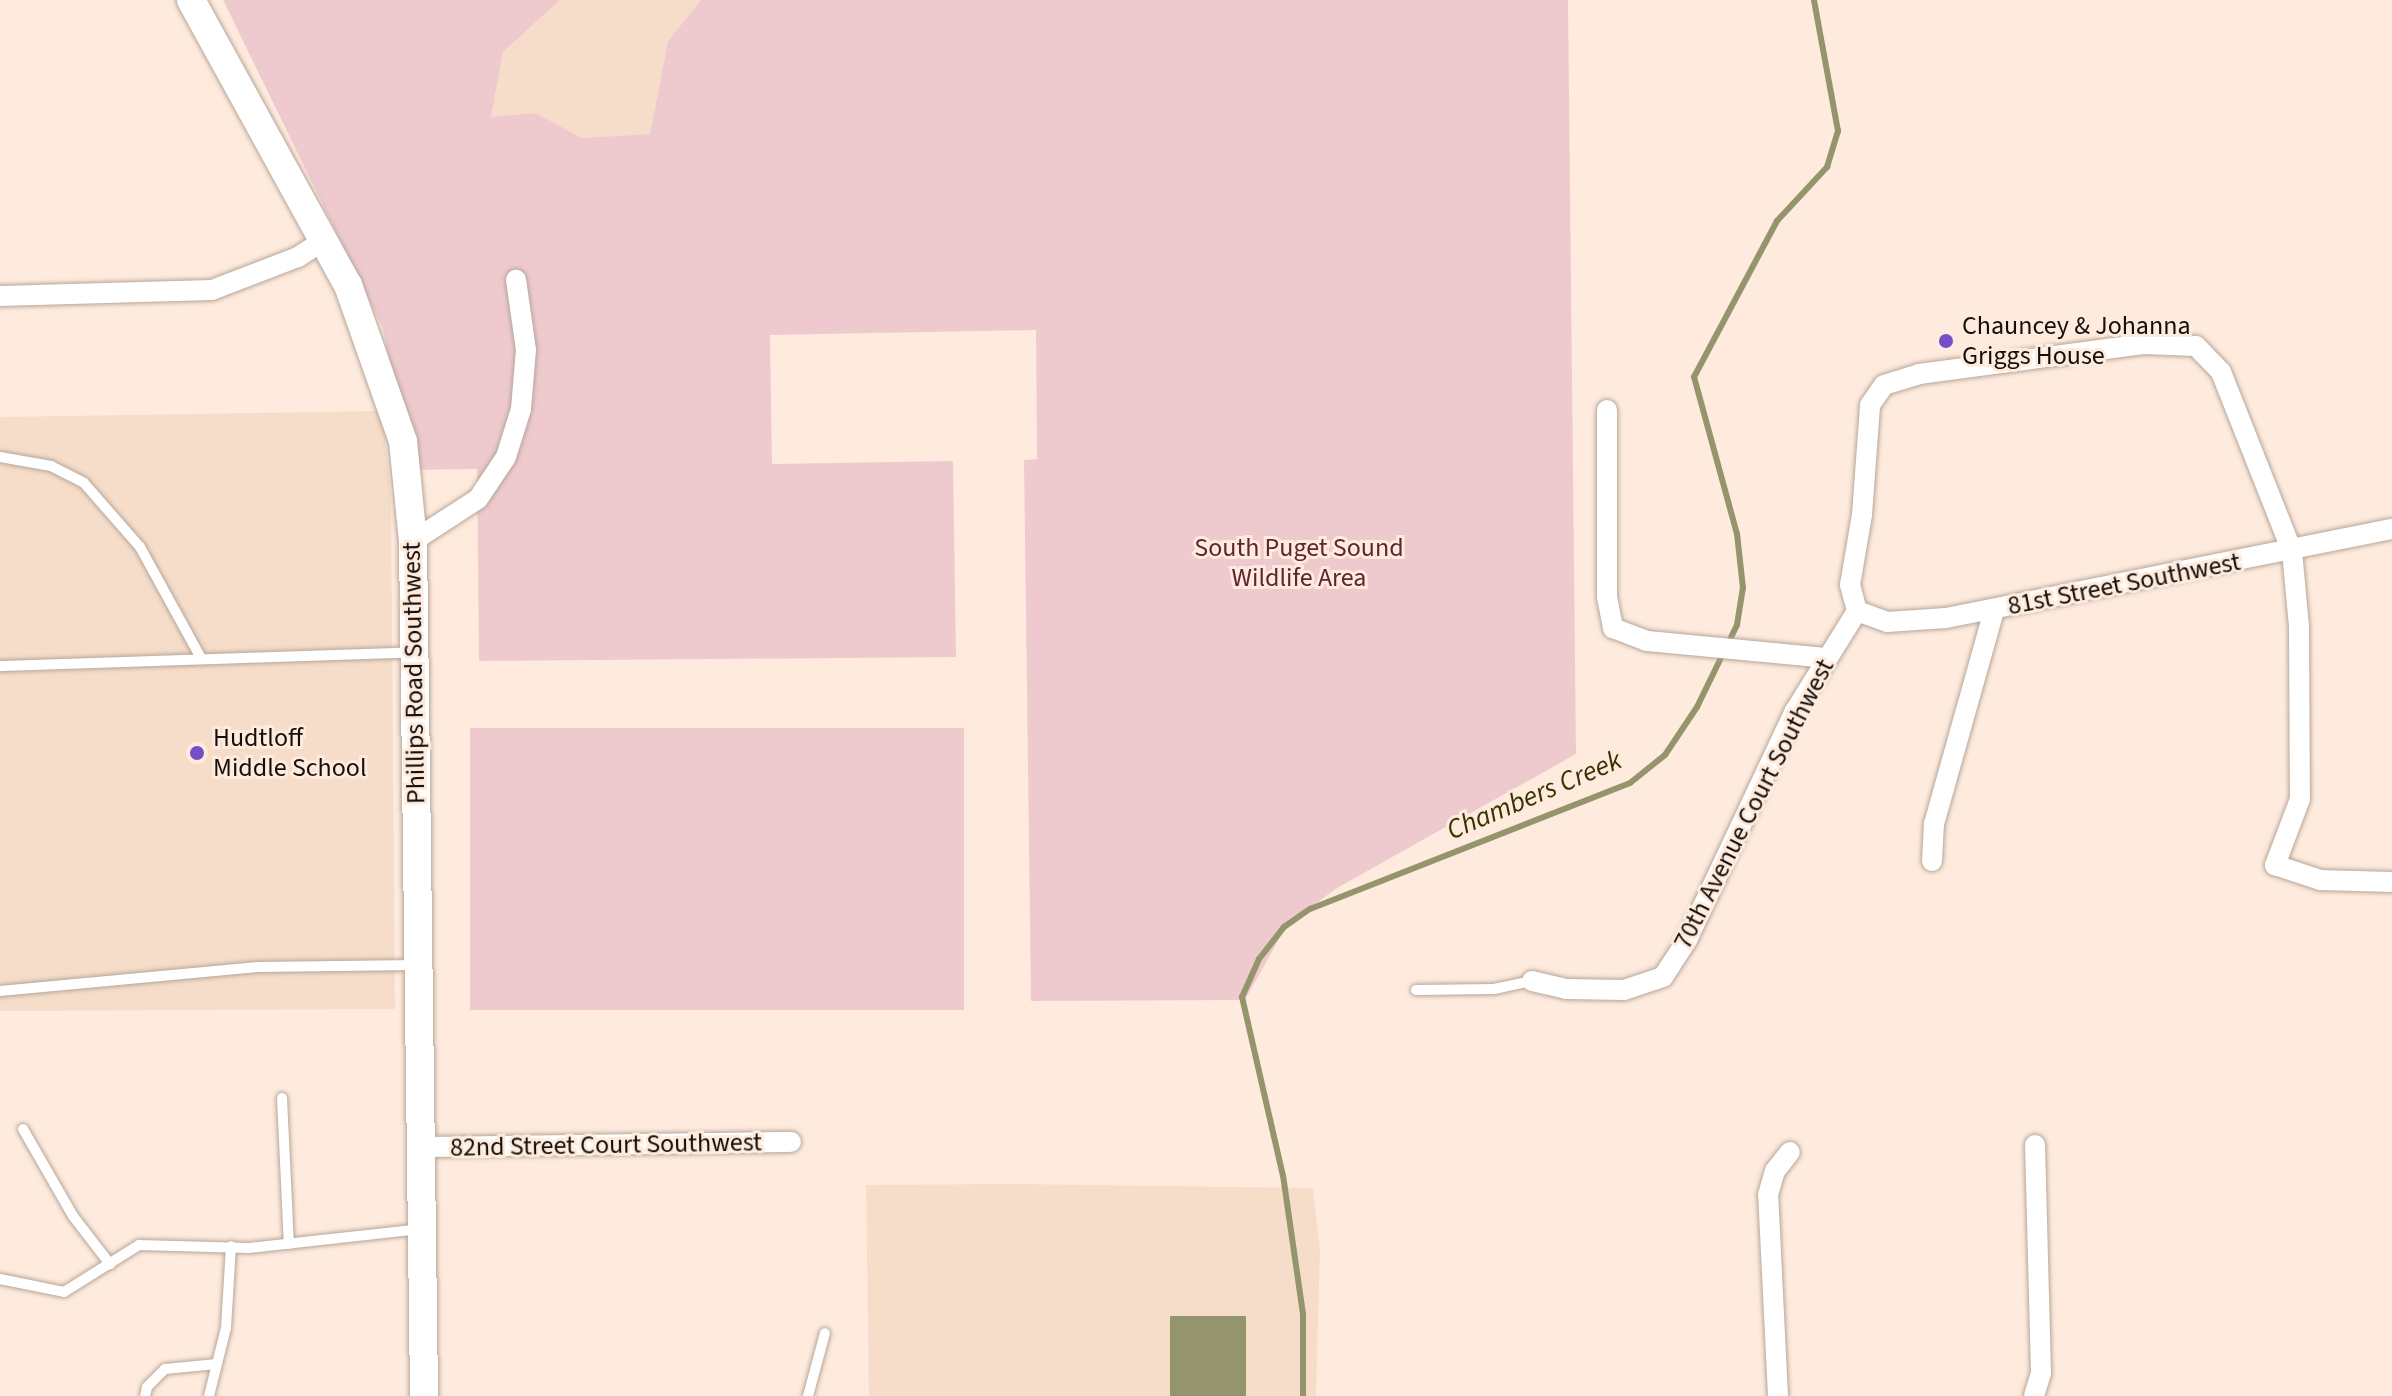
<!DOCTYPE html>
<style>
body{margin:0}
#map{position:relative;width:2392px;height:1396px;overflow:hidden;background:#feebdd;font-family:"Source Sans 3",sans-serif}
div>[style]{position:absolute}
.built>*{inset:0;background:#f5ddca}
.green>*{inset:0;background:#eecacf;transform-origin:0 0}
.water>*{inset:0;background:#94956c;transform-origin:0 0}
.stream>*{height:6px;margin:-3px;padding:0 3px;transform-origin:3px;border-radius:3px;background:#94956c}
.roads{filter:drop-shadow(0 0 2px #b7a699) drop-shadow(0 0 2px #b7a699)}
.lane>*{height:10px;margin:-5px;padding:0 5px;transform-origin:5px;border-radius:5px;background:#fff}
.street>*{height:20px;margin:-10px;padding:0 10px;transform-origin:10px;border-radius:10px;background:#fff}
.secondary>*{height:28px;margin:-14px;padding:0 14px;transform-origin:14px;border-radius:14px;background:#fff}
.dots>*{width:22px;height:22px;translate:-50% -50%;box-sizing:border-box;border:4px solid #feebdd;border-radius:50%}
span{translate:-50% -50%;white-space:nowrap;text-align:center;line-height:1.15;-webkit-text-stroke:6px #feebdd;paint-order:stroke}
.poi-label{font-size:26px;color:#150f0b}
.left{translate:0 -50%;text-align:left}
.park-label{font-size:26px;color:#602532}
.street-label{font-size:26px;color:#150f0b}
.water-label{font-size:28px;color:#343300;font-style:italic}
</style>
<div id="map">
<div class="built">
<div style="clip-path:polygon(560px 0,701px 0,668px 41px,650px 134px,582px 138px,536px 113px,491px 118px,503px 52px)"></div>
<div style="clip-path:polygon(382px 411px,391px 498px,395px 1009px,0 1011px,0 417px)"></div>
<div style="clip-path:polygon(1013px 1184px,1313px 1188px,1320px 1251px,1316px 1396px,869px 1396px,866px 1185px)"></div>
</div>
<div class="green">
<div style="clip-path:polygon(223px 0,560px 0,503px 52px,491px 117px,536px 113px,582px 138px,650px 134px,668px 41px,701px 0,1568px 0,1576px 754px,1337px 888px,1287px 925px,1245px 1000px,1031px 1001px,1024px 460px,1037px 459px,1036px 330px,770px 335px,772px 464px,953px 461px,956px 657px,479px 661px,477px 469px,405px 470px,403px 418px,382px 326px)"></div>
<div style="left:964px;top:728px;width:282px;height:494px;rotate:90deg"></div>
</div>
<div class="water">
<div style="left:1170px;top:1316px;width:76px;height:80px"></div>
</div>
<div class="stream">
<div style="left:1303px;top:1396px;width:82px;rotate:-90deg"></div>
<div style="left:1303px;top:1314px;width:139px;rotate:-98.2deg"></div>
<div style="left:1283px;top:1176px;width:184px;rotate:-102.9deg"></div>
<div style="left:1242px;top:997px;width:42px;rotate:-65.9deg"></div>
<div style="left:1259px;top:959px;width:41px;rotate:-52deg"></div>
<div style="left:1284px;top:927px;width:32px;rotate:-35deg"></div>
<div style="left:1310px;top:909px;width:344px;rotate:-21.5deg"></div>
<div style="left:1630px;top:783px;width:45px;rotate:-38.7deg"></div>
<div style="left:1665px;top:755px;width:58px;rotate:-56.3deg"></div>
<div style="left:1697px;top:707px;width:91px;rotate:-64deg"></div>
<div style="left:1737px;top:625px;width:37px;rotate:-81deg"></div>
<div style="left:1743px;top:588px;width:54px;rotate:-96.3deg"></div>
<div style="left:1737px;top:534px;width:163px;rotate:-105.3deg"></div>
<div style="left:1694px;top:377px;width:177px;rotate:-62deg"></div>
<div style="left:1777px;top:221px;width:74px;rotate:-47.2deg"></div>
<div style="left:1827px;top:167px;width:38px;rotate:-73deg"></div>
<div style="left:1838px;top:131px;width:133px;rotate:-100.4deg"></div>
</div>
<div class="roads">
<div class="lane">
<div style="left:0;top:457px;width:52px;rotate:10deg"></div>
<div style="left:51px;top:466px;width:37px;rotate:27deg"></div>
<div style="left:84px;top:483px;width:85px;rotate:48.8deg"></div>
<div style="left:140px;top:547px;width:124px;rotate:61.2deg"></div>
<div style="left:0;top:666px;width:413px;rotate:-1.9deg"></div>
<div style="left:1416px;top:990px;width:78px;rotate:-0.7deg"></div>
<div style="left:1494px;top:989px;width:39px;rotate:-12deg"></div>
<div style="left:0;top:991px;width:259px;rotate:-5.3deg"></div>
<div style="left:258px;top:967px;width:159px;rotate:-0.7deg"></div>
<div style="left:282px;top:1098px;width:146px;rotate:87.3deg"></div>
<div style="left:23px;top:1129px;width:100px;rotate:60.1deg"></div>
<div style="left:73px;top:1216px;width:61px;rotate:52.4deg"></div>
<div style="left:0;top:1279px;width:65px;rotate:11.5deg"></div>
<div style="left:64px;top:1292px;width:89px;rotate:-32.1deg"></div>
<div style="left:139px;top:1245px;width:110px;rotate:1.6deg"></div>
<div style="left:249px;top:1248px;width:172px;rotate:-6.3deg"></div>
<div style="left:145px;top:1396px;width:9px;rotate:-77deg"></div>
<div style="left:147px;top:1387px;width:25px;rotate:-45deg"></div>
<div style="left:165px;top:1369px;width:52px;rotate:-5.5deg"></div>
<div style="left:209px;top:1396px;width:70px;rotate:-76deg"></div>
<div style="left:226px;top:1328px;width:82px;rotate:-86.5deg"></div>
<div style="left:808px;top:1396px;width:65px;rotate:-74.9deg"></div>
</div>
<div class="street">
<div style="left:0;top:296px;width:212px;rotate:-1.6deg"></div>
<div style="left:212px;top:290px;width:92px;rotate:-21deg"></div>
<div style="left:298px;top:257px;width:31px;rotate:-33deg"></div>
<div style="left:1607px;top:410px;width:187px;rotate:90deg"></div>
<div style="left:1607px;top:597px;width:32px;rotate:79deg"></div>
<div style="left:1613px;top:628px;width:36px;rotate:21deg"></div>
<div style="left:1647px;top:641px;width:180px;rotate:5.4deg"></div>
<div style="left:413px;top:541px;width:77px;rotate:-32.9deg"></div>
<div style="left:478px;top:499px;width:50px;rotate:-56.3deg"></div>
<div style="left:506px;top:457px;width:50px;rotate:-72.6deg"></div>
<div style="left:521px;top:409px;width:59px;rotate:-85.2deg"></div>
<div style="left:526px;top:350px;width:71px;rotate:-98.1deg"></div>
<div style="left:1857px;top:611px;width:27px;rotate:-105deg"></div>
<div style="left:1850px;top:585px;width:71px;rotate:-80.3deg"></div>
<div style="left:1862px;top:515px;width:110px;rotate:-85.8deg"></div>
<div style="left:1870px;top:405px;width:24px;rotate:-55deg"></div>
<div style="left:1884px;top:385px;width:37px;rotate:-17deg"></div>
<div style="left:1919px;top:374px;width:226px;rotate:-7.6deg"></div>
<div style="left:2143px;top:344px;width:53px;rotate:2.2deg"></div>
<div style="left:2196px;top:346px;width:36px;rotate:46deg"></div>
<div style="left:2221px;top:372px;width:193px;rotate:68.4deg"></div>
<div style="left:2292px;top:551px;width:75px;rotate:84.7deg"></div>
<div style="left:2299px;top:626px;width:173px;rotate:89.7deg"></div>
<div style="left:2300px;top:799px;width:71px;rotate:110.7deg"></div>
<div style="left:2275px;top:865px;width:47px;rotate:18.4deg"></div>
<div style="left:2320px;top:880px;width:72px;rotate:1.6deg"></div>
<div style="left:1857px;top:611px;width:32px;rotate:20deg"></div>
<div style="left:1887px;top:622px;width:59px;rotate:-3.9deg"></div>
<div style="left:1946px;top:618px;width:455px;rotate:-11.3deg"></div>
<div style="left:1932px;top:861px;width:37px;rotate:-87deg"></div>
<div style="left:1934px;top:824px;width:222px;rotate:-74.3deg"></div>
<div style="left:1532px;top:981px;width:35px;rotate:13deg"></div>
<div style="left:1566px;top:989px;width:58px;rotate:1deg"></div>
<div style="left:1624px;top:990px;width:41px;rotate:-18.4deg"></div>
<div style="left:1663px;top:977px;width:44px;rotate:-57deg"></div>
<div style="left:1687px;top:940px;width:253px;rotate:-64.8deg"></div>
<div style="left:1795px;top:711px;width:118px;rotate:-58.2deg"></div>
<div style="left:421px;top:1147px;width:370px;rotate:-0.8deg"></div>
<div style="left:1778px;top:1396px;width:201px;rotate:-92.8deg"></div>
<div style="left:1768px;top:1195px;width:25px;rotate:-74deg"></div>
<div style="left:1775px;top:1171px;width:24px;rotate:-52deg"></div>
<div style="left:2034px;top:1396px;width:24px;rotate:-73deg"></div>
<div style="left:2041px;top:1373px;width:228px;rotate:-91.5deg"></div>
</div>
<div class="secondary">
<div style="left:191px;top:0;width:325px;rotate:61.2deg"></div>
<div style="left:348px;top:285px;width:165px;rotate:70.6deg"></div>
<div style="left:403px;top:441px;width:100px;rotate:84.3deg"></div>
<div style="left:413px;top:541px;width:855px;rotate:89.26deg"></div>
</div>
</div>
<div class="dots">
<div style="left:1946px;top:341px;background:#754dc6"></div>
<div style="left:197px;top:753px;background:#754dc6"></div>
</div>
<div class="poi-label">
<span class="left" style="left:1962px;top:341px">Chauncey &amp; Johanna<br>Griggs House</span>
<span class="left" style="left:213px;top:753px">Hudtloff<br>Middle School</span>
</div>
<div class="park-label">
<span style="left:1299px;top:563px">South Puget Sound<br>Wildlife Area</span>
</div>
<div class="street-label">
<span style="left:2124px;top:584px;rotate:-11deg">81st Street Southwest</span>
<span style="left:414px;top:673px;rotate:-91deg">Phillips Road Southwest</span>
<span style="left:1754px;top:804px;rotate:-63deg">70th Avenue Court Southwest</span>
<span style="left:606px;top:1145px;rotate:-1deg">82nd Street Court Southwest</span>
</div>
<div class="water-label">
<span style="left:1534px;top:795px;rotate:-23deg">Chambers Creek</span>
</div>
</div>
